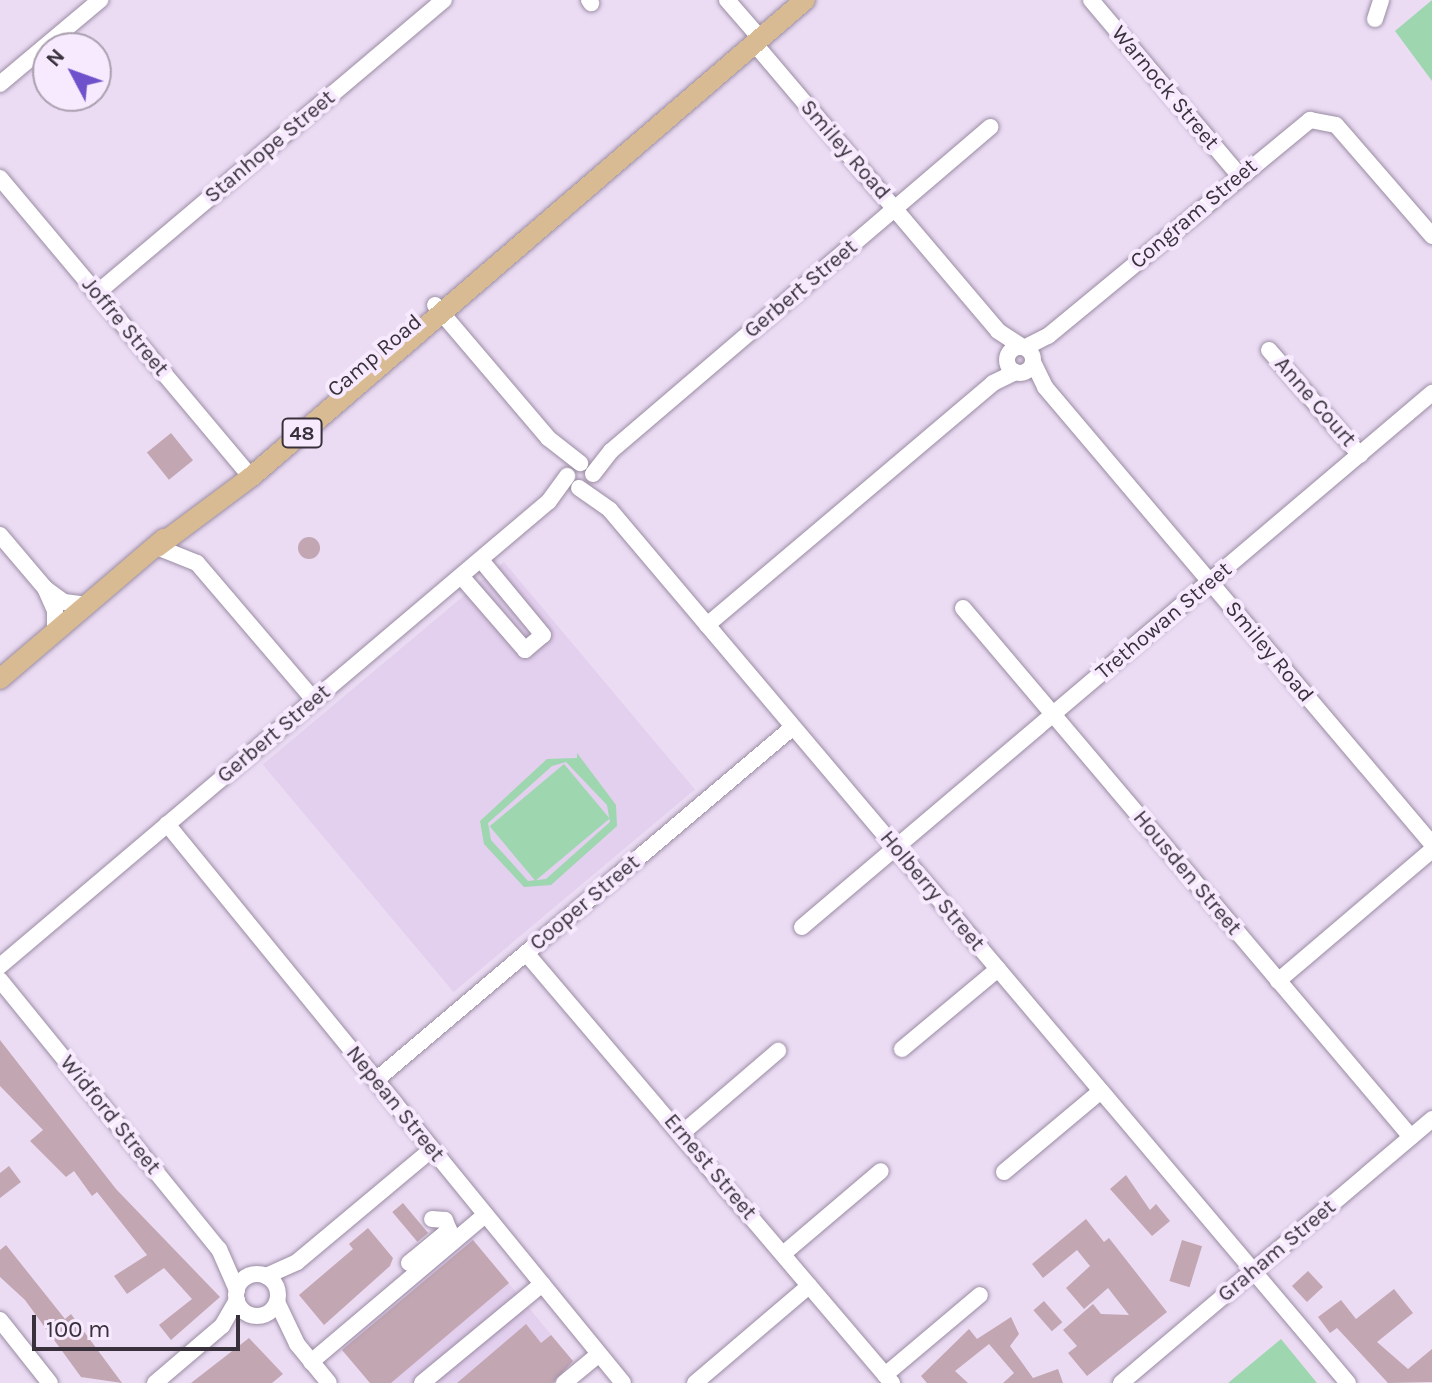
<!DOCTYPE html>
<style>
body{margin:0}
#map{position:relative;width:1432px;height:1383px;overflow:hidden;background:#ebdcf4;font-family:Karla,sans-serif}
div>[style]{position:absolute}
.built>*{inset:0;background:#e3cfee;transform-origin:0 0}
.green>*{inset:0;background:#9dd6af;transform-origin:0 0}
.building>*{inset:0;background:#c2a6b2;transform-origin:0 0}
.round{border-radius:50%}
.roads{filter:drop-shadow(0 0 2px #9a8ca3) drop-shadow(0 0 2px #9a8ca3)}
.minor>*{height:16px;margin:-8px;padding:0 8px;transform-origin:8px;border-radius:8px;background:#fff}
.minor>.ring{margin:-8px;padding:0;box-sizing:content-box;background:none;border:16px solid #fff;border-radius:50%}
.major>*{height:20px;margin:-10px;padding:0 10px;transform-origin:10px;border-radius:10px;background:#d8bb93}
span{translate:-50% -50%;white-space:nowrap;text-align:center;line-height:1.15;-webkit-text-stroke:8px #f7eafe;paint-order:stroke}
.shield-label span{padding:2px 6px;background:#f7eafe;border:2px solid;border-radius:6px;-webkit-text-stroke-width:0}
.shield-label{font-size:20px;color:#38313b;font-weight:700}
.street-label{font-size:22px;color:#38313b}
.north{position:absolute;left:32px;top:32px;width:80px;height:80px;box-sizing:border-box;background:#f7eafe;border:2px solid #aba0b0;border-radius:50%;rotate:311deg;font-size:22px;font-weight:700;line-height:32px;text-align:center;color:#38313b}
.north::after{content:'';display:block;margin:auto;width:28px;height:36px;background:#6f51cb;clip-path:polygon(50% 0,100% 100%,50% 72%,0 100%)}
.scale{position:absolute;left:32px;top:1315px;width:208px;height:36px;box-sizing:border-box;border:4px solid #38313b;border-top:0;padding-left:10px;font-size:24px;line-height:28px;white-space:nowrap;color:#38313b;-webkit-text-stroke:6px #f7eafe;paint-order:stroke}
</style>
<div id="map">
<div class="built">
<div style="left:504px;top:562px;width:297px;height:315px;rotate:50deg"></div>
<div style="clip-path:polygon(469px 1235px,576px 1365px,554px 1383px,370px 1383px,339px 1345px)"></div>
</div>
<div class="green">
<div style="clip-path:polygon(1432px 0,1432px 81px,1395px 31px)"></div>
<div style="clip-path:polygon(evenodd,577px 753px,616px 805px,617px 826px,551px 885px,524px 887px,484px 844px,480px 821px,547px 759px,577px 758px,577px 753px,566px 762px,607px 805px,610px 822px,546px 879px,528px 881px,491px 840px,488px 823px,552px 766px,566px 762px)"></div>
<div style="left:564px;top:764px;width:71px;height:97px;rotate:50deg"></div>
<div style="clip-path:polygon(1281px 1339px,1317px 1383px,1228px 1383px)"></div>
</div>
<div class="building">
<div style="left:171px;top:433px;width:35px;height:31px;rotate:51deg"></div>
<div class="round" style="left:298px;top:537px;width:22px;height:22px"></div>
<div style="clip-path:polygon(0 1040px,116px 1189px,220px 1297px,171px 1340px,159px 1325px,192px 1299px,164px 1268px,127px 1294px,114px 1276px,147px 1255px,97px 1192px,92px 1196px,74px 1171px,66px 1177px,30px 1141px,43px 1130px,0 1086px)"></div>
<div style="clip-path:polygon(9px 1166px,21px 1182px,0 1198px,0 1173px)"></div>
<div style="clip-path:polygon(1126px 1175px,1150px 1210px,1156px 1204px,1170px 1221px,1152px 1236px,1110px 1189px)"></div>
<div style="left:403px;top:1203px;width:39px;height:14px;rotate:50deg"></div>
<div style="clip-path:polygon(1086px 1219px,1104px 1242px,1109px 1238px,1167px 1312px,1087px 1376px,1068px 1353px,1077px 1346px,1063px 1330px,1093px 1304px,1101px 1314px,1129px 1315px,1108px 1288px,1084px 1309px,1066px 1288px,1090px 1266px,1077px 1250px,1043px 1278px,1032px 1264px)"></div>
<div style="clip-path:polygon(368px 1228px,393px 1258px,390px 1266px,324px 1325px,299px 1295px,353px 1249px,349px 1244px)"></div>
<div style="clip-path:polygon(473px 1240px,509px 1283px,391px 1383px,370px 1383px,342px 1350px)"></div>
<div style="left:1182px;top:1240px;width:21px;height:43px;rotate:17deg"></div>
<div style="clip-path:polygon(6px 1245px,65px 1319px,71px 1314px,122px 1383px,81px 1377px,25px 1300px,0 1277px,0 1250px)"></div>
<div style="left:1308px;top:1271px;width:22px;height:22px;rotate:47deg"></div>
<div style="clip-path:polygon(1394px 1289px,1413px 1313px,1377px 1342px,1408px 1369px,1432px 1349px,1432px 1382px,1388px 1383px,1337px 1328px,1330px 1333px,1318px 1317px,1341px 1300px,1356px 1319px)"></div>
<div style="left:1044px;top:1301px;width:28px;height:14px;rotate:49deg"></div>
<div style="clip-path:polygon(1011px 1317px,1019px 1334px,1010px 1346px,1033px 1378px,1058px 1369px,1063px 1383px,1003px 1383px,1014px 1373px,989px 1344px,955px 1371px,968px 1383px,927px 1383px,921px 1376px,969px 1329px,977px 1339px)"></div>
<div style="clip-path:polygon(526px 1324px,541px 1343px,551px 1335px,573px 1361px,553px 1383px,457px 1383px)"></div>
<div style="clip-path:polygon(249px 1338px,283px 1374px,272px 1383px,191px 1383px)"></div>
</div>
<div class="roads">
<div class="minor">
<div style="left:589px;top:0;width:4px;rotate:56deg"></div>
<div style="left:727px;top:0;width:50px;rotate:49deg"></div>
<div style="left:1091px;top:0;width:229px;rotate:49.8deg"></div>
<div style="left:1375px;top:19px;width:20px;rotate:-72deg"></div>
<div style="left:754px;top:43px;width:377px;rotate:49.7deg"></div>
<div style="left:998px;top:331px;width:27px;rotate:33deg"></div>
<div style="left:0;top:84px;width:131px;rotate:-40deg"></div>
<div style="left:0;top:178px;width:390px;rotate:50deg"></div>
<div style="left:97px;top:293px;width:454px;rotate:-40.2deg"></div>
<div style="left:435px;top:305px;width:175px;rotate:49.6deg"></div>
<div style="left:548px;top:438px;width:41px;rotate:38deg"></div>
<div class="ring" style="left:1007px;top:347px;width:10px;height:10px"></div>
<div style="left:1026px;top:347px;width:25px;rotate:-27deg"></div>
<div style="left:1048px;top:336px;width:340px;rotate:-39.5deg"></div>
<div style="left:1310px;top:120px;width:26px;rotate:11deg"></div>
<div style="left:1336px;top:125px;width:147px;rotate:49.1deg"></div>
<div style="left:1269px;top:350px;width:139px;rotate:49.1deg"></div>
<div style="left:1033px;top:362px;width:28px;rotate:64deg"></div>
<div style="left:1045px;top:387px;width:599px;rotate:49.74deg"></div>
<div style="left:593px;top:474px;width:29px;rotate:-52deg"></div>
<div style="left:611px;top:451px;width:499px;rotate:-40.5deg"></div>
<div style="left:579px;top:488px;width:38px;rotate:35deg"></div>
<div style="left:610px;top:510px;width:1143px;rotate:49.79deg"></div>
<div style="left:0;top:535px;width:70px;rotate:49.7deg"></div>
<div style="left:45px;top:588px;width:24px;rotate:66deg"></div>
<div style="left:55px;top:610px;width:23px;rotate:90deg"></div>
<div style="left:157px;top:547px;width:43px;rotate:21.8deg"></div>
<div style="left:197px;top:563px;width:180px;rotate:49.5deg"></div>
<div style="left:461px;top:576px;width:98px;rotate:49.1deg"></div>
<div style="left:525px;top:650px;width:23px;rotate:-40deg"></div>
<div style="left:543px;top:635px;width:97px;rotate:-129.6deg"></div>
<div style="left:46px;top:589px;width:22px;rotate:36deg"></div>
<div style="left:64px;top:602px;width:24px;rotate:7deg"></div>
<div style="left:963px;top:608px;width:693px;rotate:49.74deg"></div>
<div style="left:707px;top:625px;width:375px;rotate:-40.2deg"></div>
<div style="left:993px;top:383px;width:25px;rotate:-26deg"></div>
<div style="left:167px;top:824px;width:721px;rotate:50.79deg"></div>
<div style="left:802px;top:927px;width:826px;rotate:-40.29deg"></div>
<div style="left:526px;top:953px;width:565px;rotate:49.6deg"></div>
<div style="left:0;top:966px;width:719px;rotate:-40.26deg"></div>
<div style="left:549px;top:501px;width:31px;rotate:-54deg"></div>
<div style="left:0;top:980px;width:347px;rotate:50.9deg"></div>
<div style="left:219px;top:1249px;width:45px;rotate:66.3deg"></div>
<div style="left:1278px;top:981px;width:202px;rotate:-40.4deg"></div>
<div style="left:902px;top:1049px;width:125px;rotate:-39.8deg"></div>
<div style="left:376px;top:1080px;width:546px;rotate:-40.25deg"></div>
<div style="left:681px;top:1134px;width:128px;rotate:-40.6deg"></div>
<div style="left:1004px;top:1172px;width:126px;rotate:-39.9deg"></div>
<div style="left:783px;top:1254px;width:128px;rotate:-40.3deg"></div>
<div style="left:409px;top:1263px;width:52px;rotate:-39.5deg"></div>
<div style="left:449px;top:1230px;width:11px;rotate:-112deg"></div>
<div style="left:445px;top:1220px;width:13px;rotate:-176deg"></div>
<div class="ring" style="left:236px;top:1274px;width:26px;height:26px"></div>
<div style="left:266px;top:1276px;width:34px;rotate:-24deg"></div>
<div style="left:297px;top:1262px;width:176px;rotate:-39.9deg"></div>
<div style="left:277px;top:1302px;width:47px;rotate:64.5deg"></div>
<div style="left:297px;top:1344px;width:50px;rotate:50.6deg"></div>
<div style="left:0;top:1320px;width:80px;rotate:51.6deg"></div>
<div style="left:311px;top:1362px;width:228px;rotate:-40.2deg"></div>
<div style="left:885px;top:1375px;width:124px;rotate:-40.1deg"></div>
<div style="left:155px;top:1383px;width:88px;rotate:-40.4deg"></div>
<div style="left:222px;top:1326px;width:30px;rotate:-60deg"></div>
<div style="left:422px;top:1383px;width:156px;rotate:-39.5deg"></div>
<div style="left:564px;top:1383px;width:45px;rotate:-39.6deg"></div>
<div style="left:695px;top:1383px;width:150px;rotate:-40.4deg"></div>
<div style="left:1121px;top:1383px;width:408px;rotate:-40.3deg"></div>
</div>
<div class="major">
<div style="left:157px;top:547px;width:117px;rotate:-36.7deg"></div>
<div style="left:251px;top:477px;width:731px;rotate:-40.73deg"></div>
<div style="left:0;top:679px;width:216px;rotate:-40.5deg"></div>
</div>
</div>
<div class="shield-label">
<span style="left:302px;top:433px">48</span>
</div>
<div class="street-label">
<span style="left:1165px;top:88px;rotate:50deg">Warnock Street</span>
<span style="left:270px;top:147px;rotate:-40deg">Stanhope Street</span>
<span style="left:845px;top:150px;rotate:49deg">Smiley Road</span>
<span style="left:1194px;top:214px;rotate:-40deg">Congram Street</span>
<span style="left:801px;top:289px;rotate:-40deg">Gerbert Street</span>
<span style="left:125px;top:327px;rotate:50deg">Joffre Street</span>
<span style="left:375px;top:356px;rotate:-40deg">Camp Road</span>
<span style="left:1315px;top:402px;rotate:49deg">Anne Court</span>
<span style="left:1164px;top:621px;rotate:-40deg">Trethowan Street</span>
<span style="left:1269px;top:652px;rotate:50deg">Smiley Road</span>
<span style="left:274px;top:734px;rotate:-40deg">Gerbert Street</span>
<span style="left:1187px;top:873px;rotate:50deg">Housden Street</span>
<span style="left:932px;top:891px;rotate:50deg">Holberry Street</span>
<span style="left:585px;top:903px;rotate:-40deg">Cooper Street</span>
<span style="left:395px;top:1104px;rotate:51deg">Nepean Street</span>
<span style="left:110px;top:1115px;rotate:51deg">Widford Street</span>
<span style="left:710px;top:1167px;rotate:50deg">Ernest Street</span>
<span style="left:1277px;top:1251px;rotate:-40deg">Graham Street</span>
</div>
<div class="north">N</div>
<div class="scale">100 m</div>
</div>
